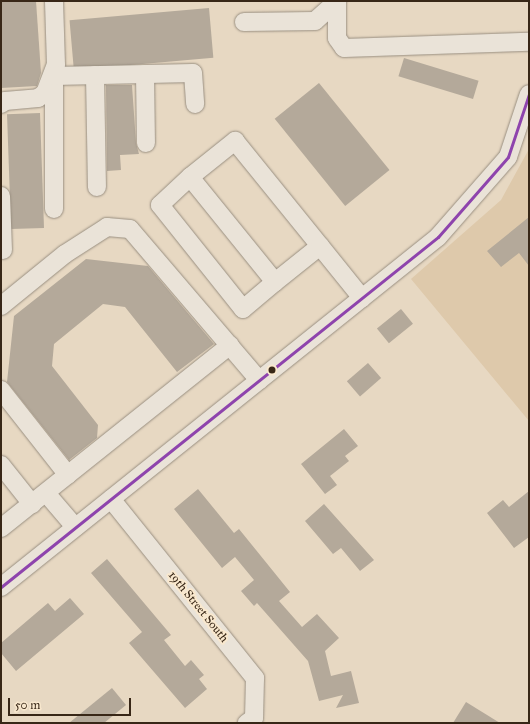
<!DOCTYPE html>
<style>
body{margin:0}
#map{position:relative;width:530px;height:724px;overflow:hidden;background:#e7d8c2;font-family:"IM FELL Great Primer",serif}
div>[style]{position:absolute}
.green>*{inset:0;background:#dec9ab}
.building>*{inset:0;background:#b4a99a;transform-origin:0 0}
.roads{filter:drop-shadow(0 0 1px #998f81) drop-shadow(0 0 1px #998f81)}
.minor>*{height:18px;margin:-9px;padding:0 9px;transform-origin:9px;border-radius:9px;background:#eae3d8}
.bus-1>*{height:3px;margin:-1.5px;padding:0 1.5px;transform-origin:1.5px;border-radius:1.5px;background:#8e44ad}
.dots>*{width:11px;height:11px;translate:-50% -50%;box-sizing:border-box;border:2px solid #f9e8ce;border-radius:50%}
span{translate:-50% -50%;white-space:nowrap;text-align:center;line-height:1.15;-webkit-text-stroke:4px #f9e8ce;paint-order:stroke}
.street-label{font-size:12px;color:#382717}
.frame{position:absolute;inset:0;border:2px solid #382717;pointer-events:none}
.scale{position:absolute;left:8px;top:698px;width:123px;height:18px;box-sizing:border-box;border:2px solid #382717;border-top:0;padding-left:5px;font-size:12px;line-height:14px;white-space:nowrap;color:#382717;-webkit-text-stroke:3px #f9e8ce;paint-order:stroke}
</style>
<div id="map">
<div class="green">
<div style="clip-path:polygon(529px 149px,529px 421px,411px 279px,501px 200px)"></div>
</div>
<div class="building">
<div style="clip-path:polygon(1px 1px,36px 1px,41px 73px,37px 86px,1px 88px)"></div>
<div style="left:209px;top:8px;width:50px;height:140px;rotate:85deg"></div>
<div style="left:404px;top:58px;width:78px;height:19px;rotate:17deg"></div>
<div style="left:319px;top:83px;width:112px;height:57px;rotate:51deg"></div>
<div style="clip-path:polygon(106px 85px,132px 85px,136px 143px,139px 154px,120px 155px,121px 170px,107px 171px)"></div>
<div style="left:40px;top:113px;width:115px;height:33px;rotate:88deg"></div>
<div style="clip-path:polygon(529px 217px,529px 266px,519px 253px,501px 267px,487px 251px)"></div>
<div style="clip-path:polygon(86px 259px,148px 266px,214px 344px,177px 372px,125px 307px,103px 304px,54px 344px,52px 366px,98px 425px,97px 438px,69px 460px,7px 382px,14px 316px)"></div>
<div style="left:401px;top:309px;width:19px;height:31px;rotate:51deg"></div>
<div style="left:368px;top:363px;width:20px;height:28px;rotate:49deg"></div>
<div style="clip-path:polygon(344px 429px,358px 446px,345px 456px,349px 461px,330px 476px,337px 485px,325px 494px,301px 464px)"></div>
<div style="clip-path:polygon(198px 489px,234px 533px,239px 529px,290px 592px,279px 601px,302px 627px,317px 614px,339px 638px,325px 651px,331px 676px,351px 671px,359px 703px,336px 708px,343px 695px,319px 701px,308px 661px,257px 603px,254px 606px,241px 591px,254px 580px,235px 557px,222px 568px,174px 509px)"></div>
<div style="clip-path:polygon(529px 491px,529px 537px,514px 548px,487px 513px,503px 500px,509px 507px)"></div>
<div style="clip-path:polygon(324px 504px,374px 560px,360px 571px,341px 548px,333px 554px,305px 521px)"></div>
<div style="clip-path:polygon(107px 559px,171px 635px,164px 640px,185px 666px,191px 660px,204px 675px,199px 679px,207px 689px,185px 708px,129px 643px,142px 632px,91px 573px)"></div>
<div style="clip-path:polygon(70px 598px,84px 614px,16px 671px,1px 653px,1px 643px,48px 603px,55px 611px)"></div>
<div style="clip-path:polygon(112px 688px,126px 705px,104px 723px,69px 723px)"></div>
<div style="clip-path:polygon(466px 702px,500px 723px,453px 723px)"></div>
</div>
<div class="roads">
<div class="minor">
<div style="left:337px;top:1px;width:37px;rotate:90deg"></div>
<div style="left:337px;top:38px;width:12px;rotate:55deg"></div>
<div style="left:344px;top:48px;width:185px;rotate:-1.9deg"></div>
<div style="left:244px;top:22px;width:71px;rotate:-0.8deg"></div>
<div style="left:315px;top:21px;width:30px;rotate:-42deg"></div>
<div style="left:145px;top:74px;width:69px;rotate:89.2deg"></div>
<div style="left:95px;top:75px;width:112px;rotate:89deg"></div>
<div style="left:1px;top:104px;width:5px;rotate:-37deg"></div>
<div style="left:5px;top:101px;width:33px;rotate:-5deg"></div>
<div style="left:38px;top:98px;width:9px;rotate:-36deg"></div>
<div style="left:45px;top:93px;width:30px;rotate:-69deg"></div>
<div style="left:56px;top:65px;width:64px;rotate:-91.8deg"></div>
<div style="left:190px;top:177px;width:41px;rotate:137deg"></div>
<div style="left:160px;top:205px;width:133px;rotate:51.4deg"></div>
<div style="left:243px;top:309px;width:42px;rotate:-40.2deg"></div>
<div style="left:1px;top:196px;width:54px;rotate:87.9deg"></div>
<div style="left:54px;top:209px;width:133px;rotate:-90deg"></div>
<div style="left:54px;top:76px;width:139px;rotate:-1.2deg"></div>
<div style="left:193px;top:73px;width:31px;rotate:86deg"></div>
<div style="left:320px;top:246px;width:58px;rotate:141.3deg"></div>
<div style="left:275px;top:282px;width:135px;rotate:-129deg"></div>
<div style="left:190px;top:177px;width:58px;rotate:-38.7deg"></div>
<div style="left:235px;top:141px;width:135px;rotate:51deg"></div>
<div style="left:320px;top:246px;width:67px;rotate:51.1deg"></div>
<div style="left:1px;top:306px;width:82px;rotate:-39.1deg"></div>
<div style="left:65px;top:254px;width:50px;rotate:-32.7deg"></div>
<div style="left:107px;top:227px;width:23px;rotate:5deg"></div>
<div style="left:130px;top:229px;width:199px;rotate:49.5deg"></div>
<div style="left:1px;top:390px;width:108px;rotate:51.8deg"></div>
<div style="left:1px;top:465px;width:50px;rotate:51.5deg"></div>
<div style="left:46px;top:493px;width:45px;rotate:49.5deg"></div>
<div style="left:111px;top:499px;width:230px;rotate:51.2deg"></div>
<div style="left:255px;top:678px;width:40px;rotate:91.4deg"></div>
<div style="left:254px;top:718px;width:9px;rotate:144deg"></div>
<div style="left:1px;top:528px;width:293px;rotate:-38.6deg"></div>
<div style="left:1px;top:587px;width:560px;rotate:-38.69deg"></div>
<div style="left:438px;top:237px;width:106px;rotate:-48.8deg"></div>
<div style="left:508px;top:157px;width:66px;rotate:-71.6deg"></div>
</div>
</div>
<div class="bus-1">
<div style="left:1px;top:587px;width:560px;rotate:-38.69deg"></div>
<div style="left:438px;top:237px;width:106px;rotate:-48.8deg"></div>
<div style="left:508px;top:157px;width:66px;rotate:-71.6deg"></div>
</div>
<div class="dots">
<div style="left:272px;top:370px;background:#382717"></div>
</div>
<div class="street-label">
<span style="left:198px;top:607px;rotate:51deg">19th Street South</span>
</div>
<div class="frame"></div>
<div class="scale">50 m</div>
</div>
